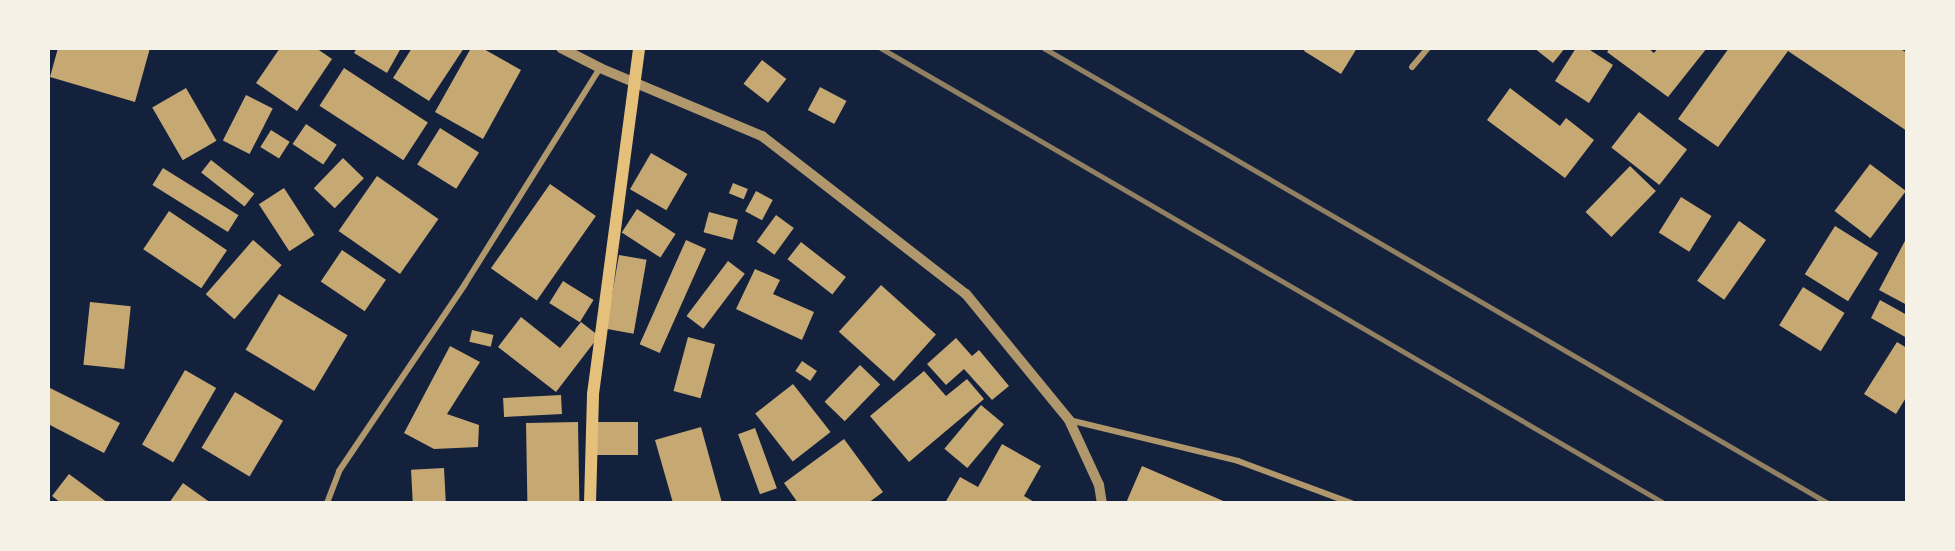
<!DOCTYPE html>
<style>
body{margin:0}
#map{position:relative;width:1955px;height:551px;overflow:hidden;background:#14213d;font-family:"Space Grotesk",sans-serif}
div>[style]{position:absolute}
.building>*{inset:0;background:#c6a872;transform-origin:0 0}
.minor>*{height:6px;margin:-3px;padding:0 3px;transform-origin:3px;border-radius:3px;background:#b1986c}
.tertiary>*{height:10px;margin:-5px;padding:0 5px;transform-origin:5px;border-radius:5px;background:#b1986c}
.secondary>*{height:12px;margin:-6px;padding:0 6px;transform-origin:6px;border-radius:6px;background:#e5c07b}
.rail>*{height:4.5px;margin:-2.25px;padding:0 2.25px;transform-origin:2.25px;border-radius:2.25px;background:#918062}
span{translate:-50% -50%;white-space:nowrap;text-align:center;line-height:1.15;-webkit-text-stroke:6px #f6f1e7;paint-order:stroke}
.frame{position:absolute;inset:0;border:50px solid #f6f1e7;pointer-events:none}
</style>
<div id="map">
<div class="building">
<div style="clip-path:polygon(58px 48px,150px 48px,135px 102px,50px 77px)"></div>
<div style="clip-path:polygon(280px 48px,316px 48px,332px 59px,297px 111px,256px 83px)"></div>
<div style="clip-path:polygon(357px 48px,401px 48px,387px 73px,354px 53px)"></div>
<div style="clip-path:polygon(412px 48px,464px 48px,429px 101px,393px 78px)"></div>
<div style="clip-path:polygon(471px 48px,482px 48px,521px 70px,483px 139px,435px 112px)"></div>
<div style="clip-path:polygon(1306px 48px,1357px 48px,1341px 74px,1304px 51px)"></div>
<div style="clip-path:polygon(1534px 48px,1565px 48px,1553px 63px)"></div>
<div style="clip-path:polygon(1576px 48px,1587px 48px,1613px 65px,1589px 103px,1555px 81px)"></div>
<div style="clip-path:polygon(1610px 48px,1648px 48px,1654px 53px,1658px 48px,1707px 48px,1668px 97px,1607px 52px)"></div>
<div style="clip-path:polygon(1729px 48px,1899px 48px,1907px 53px,1907px 131px,1788px 51px,1718px 147px,1678px 119px)"></div>
<div style="left:762px;top:60px;width:31px;height:30px;rotate:38deg"></div>
<div style="left:344px;top:68px;width:100px;height:45px;rotate:33deg"></div>
<div style="left:820px;top:87px;width:30px;height:26px;rotate:28deg"></div>
<div style="left:186px;top:88px;width:61px;height:39px;rotate:60deg"></div>
<div style="clip-path:polygon(1510px 88px,1560px 126px,1566px 118px,1594px 140px,1565px 178px,1487px 120px)"></div>
<div style="left:246px;top:95px;width:30px;height:51px;rotate:27deg"></div>
<div style="left:1639px;top:112px;width:61px;height:45px;rotate:38deg"></div>
<div style="left:306px;top:124px;width:37px;height:24px;rotate:34deg"></div>
<div style="left:440px;top:128px;width:46px;height:43px;rotate:32deg"></div>
<div style="left:271px;top:130px;width:22px;height:20px;rotate:32deg"></div>
<div style="left:651px;top:153px;width:42px;height:42px;rotate:30deg"></div>
<div style="left:343px;top:158px;width:29px;height:42px;rotate:44deg"></div>
<div style="left:211px;top:160px;width:55px;height:16px;rotate:38deg"></div>
<div style="left:1870px;top:164px;width:45px;height:59px;rotate:37deg"></div>
<div style="left:1630px;top:166px;width:36px;height:64px;rotate:44deg"></div>
<div style="left:163px;top:168px;width:89px;height:20px;rotate:32deg"></div>
<div style="left:377px;top:176px;width:75px;height:67px;rotate:35deg"></div>
<div style="left:733px;top:183px;width:16px;height:11px;rotate:22deg"></div>
<div style="left:550px;top:184px;width:56px;height:103px;rotate:35deg"></div>
<div style="left:284px;top:188px;width:56px;height:30px;rotate:57deg"></div>
<div style="left:756px;top:191px;width:19px;height:23px;rotate:28deg"></div>
<div style="left:1681px;top:197px;width:36px;height:42px;rotate:32deg"></div>
<div style="left:637px;top:209px;width:46px;height:28px;rotate:33deg"></div>
<div style="left:169px;top:211px;width:70px;height:46px;rotate:34deg"></div>
<div style="left:709px;top:212px;width:30px;height:21px;rotate:15deg"></div>
<div style="left:776px;top:215px;width:22px;height:33px;rotate:36deg"></div>
<div style="left:1739px;top:221px;width:33px;height:73px;rotate:35deg"></div>
<div style="left:1835px;top:226px;width:51px;height:57px;rotate:32deg"></div>
<div style="clip-path:polygon(1907px 237px,1907px 305px,1879px 290px)"></div>
<div style="left:253px;top:240px;width:38px;height:72px;rotate:41deg"></div>
<div style="left:686px;top:240px;width:22px;height:114px;rotate:24deg"></div>
<div style="left:801px;top:242px;width:57px;height:22px;rotate:38deg"></div>
<div style="left:342px;top:250px;width:53px;height:38px;rotate:34deg"></div>
<div style="left:619px;top:255px;width:28px;height:75px;rotate:10deg"></div>
<div style="left:728px;top:261px;width:21px;height:69px;rotate:37deg"></div>
<div style="clip-path:polygon(755px 269px,780px 280px,773px 294px,814px 312px,802px 340px,736px 309px)"></div>
<div style="left:563px;top:281px;width:36px;height:26px;rotate:32deg"></div>
<div style="left:881px;top:285px;width:74px;height:63px;rotate:42deg"></div>
<div style="left:1803px;top:287px;width:49px;height:45px;rotate:32deg"></div>
<div style="left:279px;top:294px;width:80px;height:65px;rotate:31deg"></div>
<div style="clip-path:polygon(1880px 300px,1907px 315px,1907px 338px,1871px 318px)"></div>
<div style="left:90px;top:302px;width:41px;height:63px;rotate:6deg"></div>
<div style="clip-path:polygon(521px 317px,560px 348px,581px 322px,599px 336px,556px 392px,498px 347px)"></div>
<div style="left:472px;top:330px;width:22px;height:12px;rotate:13deg"></div>
<div style="left:688px;top:337px;width:28px;height:56px;rotate:15deg"></div>
<div style="clip-path:polygon(956px 338px,972px 356px,979px 350px,1009px 386px,992px 400px,964px 369px,946px 385px,927px 364px)"></div>
<div style="clip-path:polygon(1897px 342px,1907px 348px,1907px 396px,1896px 414px,1864px 394px)"></div>
<div style="clip-path:polygon(450px 346px,480px 362px,447px 414px,479px 425px,478px 447px,434px 449px,404px 433px)"></div>
<div style="left:802px;top:361px;width:18px;height:12px;rotate:34deg"></div>
<div style="left:860px;top:365px;width:28px;height:51px;rotate:44deg"></div>
<div style="left:185px;top:370px;width:36px;height:86px;rotate:30deg"></div>
<div style="clip-path:polygon(924px 371px,946px 396px,967px 379px,984px 399px,909px 462px,870px 416px)"></div>
<div style="left:793px;top:384px;width:61px;height:48px;rotate:52deg"></div>
<div style="clip-path:polygon(48px 387px,120px 423px,104px 453px,48px 424px)"></div>
<div style="left:235px;top:392px;width:56px;height:65px;rotate:31deg"></div>
<div style="left:561px;top:395px;width:19px;height:58px;rotate:87deg"></div>
<div style="left:981px;top:405px;width:30px;height:57px;rotate:40deg"></div>
<div style="left:578px;top:422px;width:81px;height:52px;rotate:89deg"></div>
<div style="left:596px;top:422px;width:42px;height:33px"></div>
<div style="clip-path:polygon(701px 427px,722px 503px,673px 503px,655px 440px)"></div>
<div style="left:755px;top:428px;width:64px;height:18px;rotate:70deg"></div>
<div style="clip-path:polygon(844px 439px,883px 492px,868px 503px,798px 503px,784px 483px)"></div>
<div style="clip-path:polygon(1002px 444px,1041px 466px,1024px 496px,1036px 503px,945px 503px,960px 477px,978px 487px)"></div>
<div style="clip-path:polygon(1142px 466px,1228px 503px,1126px 503px)"></div>
<div style="left:444px;top:468px;width:35px;height:33px;rotate:87deg"></div>
<div style="clip-path:polygon(69px 474px,108px 503px,61px 503px,52px 496px)"></div>
<div style="clip-path:polygon(183px 483px,211px 503px,169px 503px)"></div>
</div>
<div class="minor">
<div style="left:1412px;top:67px;width:25px;rotate:-50deg"></div>
<div style="left:1069px;top:420px;width:174px;rotate:13.6deg"></div>
<div style="left:1238px;top:461px;width:121px;rotate:20.4deg"></div>
<div style="left:327px;top:503px;width:34px;rotate:-69deg"></div>
<div style="left:339px;top:471px;width:225px;rotate:-56deg"></div>
<div style="left:465px;top:284px;width:255px;rotate:-58deg"></div>
</div>
<div class="tertiary">
<div style="left:561px;top:48px;width:44px;rotate:27.1deg"></div>
<div style="left:600px;top:68px;width:176px;rotate:22.8deg"></div>
<div style="left:762px;top:136px;width:258px;rotate:37.8deg"></div>
<div style="left:966px;top:294px;width:163px;rotate:50.7deg"></div>
<div style="left:1069px;top:420px;width:72px;rotate:65.2deg"></div>
<div style="left:1099px;top:485px;width:18px;rotate:81deg"></div>
</div>
<div class="secondary">
<div style="left:590px;top:503px;width:109px;rotate:-88.4deg"></div>
<div style="left:593px;top:394px;width:349px;rotate:-82.4deg"></div>
</div>
<div class="rail">
<div style="left:881px;top:48px;width:906px;rotate:30.16deg"></div>
<div style="left:1044px;top:48px;width:906px;rotate:30.13deg"></div>
</div>
<div class="frame"></div>
</div>
